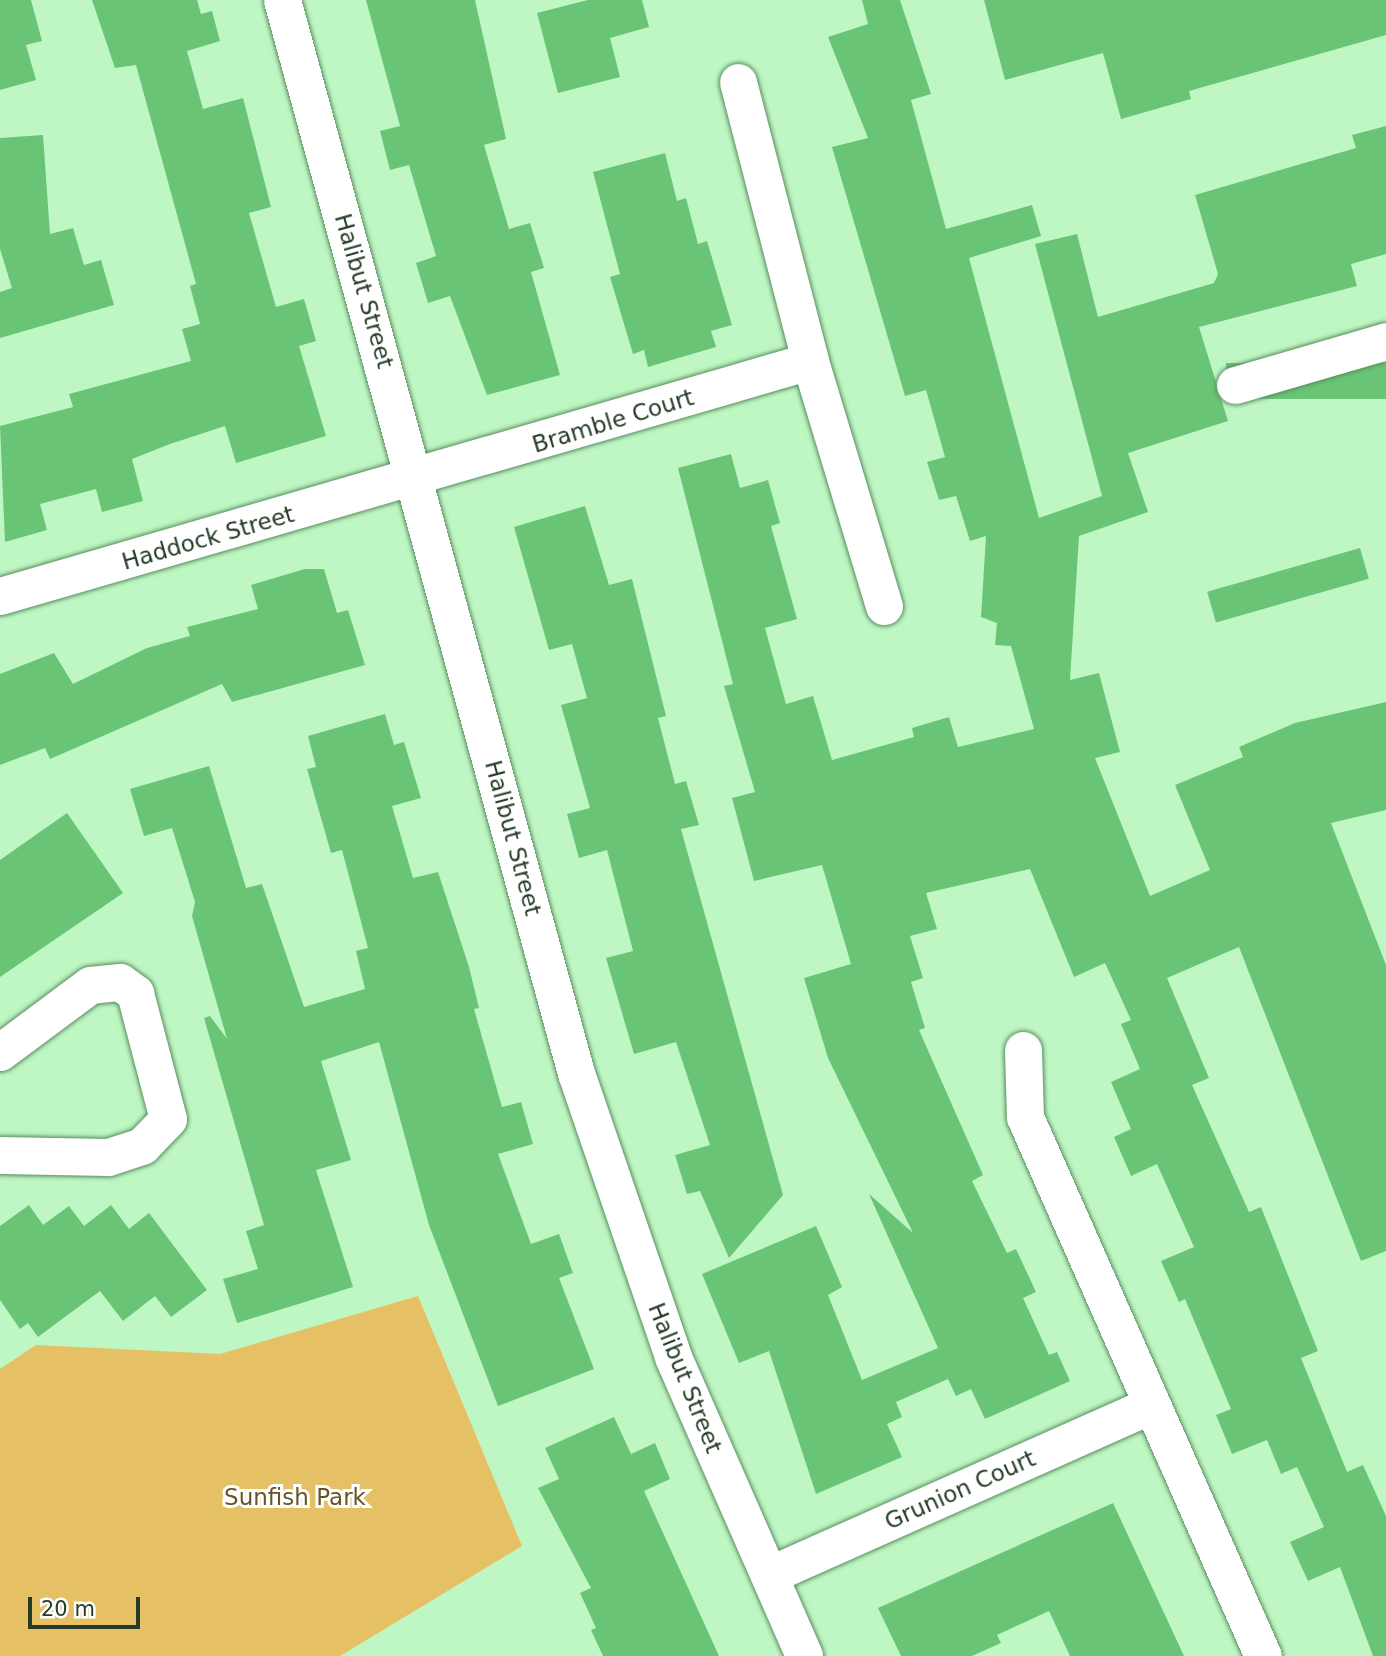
<!DOCTYPE html>
<style>
body{margin:0}
#map{position:relative;width:1386px;height:1656px;overflow:hidden;background:#bff7c4;font-family:"DejaVu Sans",sans-serif}
div>[style]{position:absolute}
.green>*{inset:0;background:#e6c065}
.building>*{inset:0;background:#69c575;transform-origin:0 0}
.roads{filter:drop-shadow(0 0 2px #598d5f) drop-shadow(0 0 2px #598d5f)}
.minor>*{height:37px;margin:-18.5px;padding:0 18.5px;transform-origin:18.5px;border-radius:18.5px;background:#fff}
span{translate:-50% -50%;white-space:nowrap;text-align:center;line-height:1.15;-webkit-text-stroke:6px #fff;paint-order:stroke}
.street-label{font-size:23px;color:#253b27}
.park-label{font-size:23px;color:#685526}
.scale{position:absolute;left:28px;top:1597px;width:112px;height:32px;box-sizing:border-box;border:4px solid #253b27;border-top:0;padding-left:9px;font-size:21px;line-height:24px;white-space:nowrap;color:#253b27;-webkit-text-stroke:5px #fff;paint-order:stroke}
</style>
<div id="map">
<div class="green">
<div style="clip-path:polygon(418px 1296px,522px 1546px,340px 1656px,0 1656px,0 1369px,36px 1345px,220px 1354px)"></div>
</div>
<div class="building">
<div style="clip-path:polygon(0 0,31px 0,42px 41px,26px 45px,36px 80px,0 90px)"></div>
<div style="clip-path:polygon(92px 0,197px 0,201px 14px,212px 11px,220px 41px,187px 51px,203px 109px,243px 98px,271px 207px,249px 213px,276px 307px,304px 299px,316px 341px,299px 346px,326px 436px,236px 463px,225px 426px,170px 444px,132px 459px,143px 501px,102px 512px,96px 489px,40px 504px,47px 530px,5px 542px,0 426px,73px 407px,69px 394px,191px 361px,182px 329px,200px 324px,190px 286px,196px 284px,136px 65px,115px 68px)"></div>
<div style="clip-path:polygon(366px 0,475px 0,506px 139px,484px 145px,509px 229px,530px 223px,544px 268px,531px 272px,560px 375px,487px 395px,450px 296px,428px 303px,416px 263px,436px 256px,409px 165px,390px 170px,380px 131px,400px 126px)"></div>
<div style="clip-path:polygon(588px 0,642px 0,649px 27px,610px 38px,620px 77px,558px 93px,537px 13px)"></div>
<div style="clip-path:polygon(862px 0,900px 0,931px 94px,911px 100px,946px 229px,1032px 205px,1041px 236px,969px 258px,1039px 518px,1102px 496px,1035px 244px,1077px 234px,1098px 317px,1214px 283px,1218px 274px,1195px 195px,1356px 148px,1352px 135px,1386px 126px,1386px 254px,1351px 264px,1357px 286px,1199px 327px,1228px 421px,1128px 453px,1148px 512px,1079px 536px,1070px 680px,1099px 673px,1120px 752px,1095px 758px,1150px 896px,1210px 870px,1175px 785px,1243px 757px,1239px 747px,1295px 723px,1386px 702px,1386px 810px,1331px 823px,1386px 965px,1386px 1251px,1361px 1261px,1239px 947px,1167px 978px,1209px 1078px,1192px 1085px,1249px 1212px,1261px 1207px,1318px 1351px,1301px 1358px,1347px 1472px,1363px 1465px,1386px 1516px,1386px 1656px,1373px 1656px,1340px 1567px,1308px 1581px,1290px 1542px,1324px 1527px,1297px 1467px,1281px 1474px,1267px 1440px,1232px 1454px,1216px 1415px,1231px 1409px,1185px 1299px,1179px 1302px,1161px 1261px,1194px 1247px,1157px 1164px,1131px 1176px,1114px 1137px,1131px 1129px,1111px 1082px,1140px 1069px,1121px 1024px,1131px 1020px,1105px 963px,1074px 977px,1030px 869px,926px 893px,937px 929px,910px 936px,923px 978px,911px 982px,925px 1028px,919px 1030px,983px 1175px,972px 1181px,1007px 1253px,1016px 1249px,1036px 1292px,1023px 1298px,1049px 1355px,1057px 1352px,1070px 1381px,985px 1419px,971px 1389px,956px 1396px,948px 1379px,896px 1402px,902px 1417px,887px 1424px,902px 1457px,816px 1494px,769px 1351px,739px 1363px,702px 1274px,816px 1226px,842px 1287px,828px 1295px,862px 1380px,938px 1348px,869px 1194px,913px 1233px,828px 1058px,804px 978px,851px 964px,822px 865px,754px 881px,732px 798px,755px 792px,724px 686px,733px 684px,678px 468px,731px 454px,740px 488px,768px 480px,780px 523px,771px 526px,797px 619px,765px 628px,786px 704px,813px 696px,832px 760px,914px 737px,912px 728px,949px 717px,958px 747px,1034px 729px,1011px 646px,995px 645px,997px 623px,981px 617px,986px 536px,970px 541px,956px 496px,939px 500px,927px 462px,945px 457px,926px 390px,905px 396px,832px 147px,868px 138px,828px 37px,868px 24px)"></div>
<div style="clip-path:polygon(984px 0,1386px 0,1386px 35px,1189px 91px,1191px 99px,1121px 119px,1103px 53px,1005px 80px)"></div>
<div style="clip-path:polygon(43px 135px,50px 234px,73px 228px,84px 265px,101px 260px,114px 305px,0 338px,0 292px,12px 288px,0 249px,0 138px)"></div>
<div style="clip-path:polygon(665px 153px,677px 201px,686px 198px,698px 244px,707px 241px,732px 325px,711px 331px,716px 347px,648px 367px,644px 350px,633px 354px,610px 277px,620px 274px,593px 172px)"></div>
<div style="left:1386px;top:363px;width:36px;height:160px;rotate:90deg"></div>
<div style="clip-path:polygon(585px 506px,609px 585px,632px 579px,666px 716px,658px 718px,675px 784px,686px 781px,699px 825px,681px 829px,783px 1195px,729px 1258px,700px 1191px,687px 1194px,675px 1155px,710px 1145px,676px 1042px,634px 1054px,606px 958px,633px 951px,607px 850px,579px 858px,567px 814px,590px 808px,561px 705px,587px 698px,572px 644px,549px 650px,514px 527px)"></div>
<div style="left:1360px;top:548px;width:32px;height:159px;rotate:74deg"></div>
<div style="clip-path:polygon(305px 569px,324px 569px,337px 613px,348px 610px,365px 665px,232px 702px,222px 684px,50px 759px,45px 748px,0 765px,0 674px,54px 653px,73px 684px,147px 648px,190px 636px,187px 627px,258px 609px,251px 585px)"></div>
<div style="clip-path:polygon(385px 714px,394px 745px,404px 742px,421px 798px,392px 806px,413px 878px,438px 872px,469px 967px,479px 1008px,474px 1009px,502px 1107px,521px 1102px,533px 1144px,498px 1154px,531px 1244px,559px 1234px,573px 1273px,559px 1278px,594px 1369px,498px 1406px,429px 1225px,379px 1042px,321px 1061px,351px 1160px,316px 1170px,353px 1287px,237px 1323px,223px 1279px,258px 1269px,246px 1231px,264px 1225px,204px 1018px,210px 1016px,227px 1039px,192px 916px,195px 902px,172px 828px,144px 836px,130px 789px,209px 766px,246px 888px,262px 884px,304px 1007px,365px 989px,356px 951px,368px 948px,342px 850px,331px 853px,307px 769px,316px 767px,308px 736px)"></div>
<div style="clip-path:polygon(67px 813px,123px 893px,0 977px,0 860px)"></div>
<div style="clip-path:polygon(29px 1205px,43px 1225px,69px 1206px,84px 1226px,111px 1205px,129px 1229px,149px 1213px,207px 1290px,171px 1317px,155px 1296px,123px 1321px,100px 1291px,38px 1337px,28px 1323px,20px 1329px,0 1300px,0 1226px)"></div>
<div style="clip-path:polygon(614px 1417px,631px 1454px,655px 1443px,670px 1479px,644px 1491px,719px 1656px,603px 1656px,591px 1630px,596px 1628px,580px 1593px,591px 1588px,538px 1488px,559px 1479px,545px 1448px)"></div>
<div style="clip-path:polygon(1113px 1503px,1184px 1656px,1070px 1656px,1049px 1611px,997px 1635px,1001px 1643px,972px 1656px,901px 1656px,878px 1608px)"></div>
</div>
<div class="roads">
<div class="minor">
<div style="left:282px;top:0;width:1113px;rotate:74.68deg"></div>
<div style="left:576px;top:1073px;width:300px;rotate:71.1deg"></div>
<div style="left:673px;top:1357px;width:326px;rotate:66.3deg"></div>
<div style="left:738px;top:82px;width:288px;rotate:75.5deg"></div>
<div style="left:810px;top:361px;width:256px;rotate:73.2deg"></div>
<div style="left:1235px;top:385px;width:157px;rotate:-16.2deg"></div>
<div style="left:0;top:596px;width:843px;rotate:-16.18deg"></div>
<div style="left:1023px;top:1050px;width:67px;rotate:88.3deg"></div>
<div style="left:1025px;top:1117px;width:589px;rotate:66.18deg"></div>
<div style="left:0;top:1052px;width:112px;rotate:-36.7deg"></div>
<div style="left:90px;top:985px;width:30px;rotate:-6deg"></div>
<div style="left:120px;top:982px;width:19px;rotate:36deg"></div>
<div style="left:135px;top:993px;width:130px;rotate:75.3deg"></div>
<div style="left:168px;top:1119px;width:37px;rotate:134deg"></div>
<div style="left:142px;top:1146px;width:36px;rotate:162deg"></div>
<div style="left:108px;top:1157px;width:108px;rotate:-178.9deg"></div>
<div style="left:769px;top:1575px;width:417px;rotate:-24deg"></div>
</div>
</div>
<div class="street-label">
<span style="left:364px;top:291px;rotate:74deg">Halibut Street</span>
<span style="left:613px;top:421px;rotate:-17deg">Bramble Court</span>
<span style="left:208px;top:538px;rotate:-16deg">Haddock Street</span>
<span style="left:513px;top:838px;rotate:75deg">Halibut Street</span>
<span style="left:685px;top:1378px;rotate:68deg">Halibut Street</span>
<span style="left:960px;top:1490px;rotate:-24deg">Grunion Court</span>
</div>
<div class="park-label">
<span style="left:295px;top:1497px">Sunfish Park</span>
</div>
<div class="scale">20 m</div>
</div>
